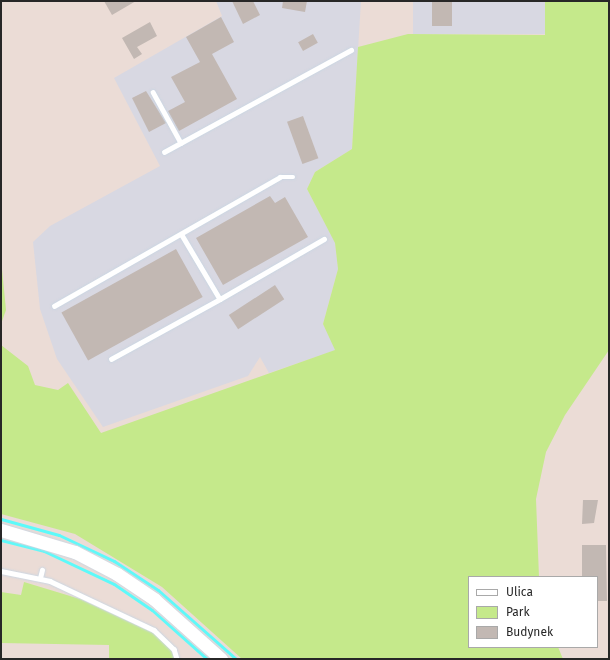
<!DOCTYPE html>
<style>
body{margin:0}
#map{position:relative;width:610px;height:660px;overflow:hidden;background:#ebdcd6;font-family:"Fira Sans",sans-serif}
div>[style]{position:absolute}
.industrial>*{inset:0;background:#d8d8e2;transform-origin:0 0}
.green>*{inset:0;background:#c5e98b}
.stream>*{height:3px;margin:-1.5px;padding:0 1.5px;transform-origin:1.5px;border-radius:1.5px;background:#5cfafa}
.building>*{inset:0;background:#c2b8b3;transform-origin:0 0}
.roads{filter:drop-shadow(0 0 1px #cbd6e2) drop-shadow(0 0 1px #cbd6e2)}
.lane>*{height:4.5px;margin:-2.25px;padding:0 2.25px;transform-origin:2.25px;border-radius:2.25px;background:#fff}
.secondary>*{height:13px;margin:-6.5px;padding:0 6.5px;transform-origin:6.5px;border-radius:6.5px;background:#fff}
span{translate:-50% -50%;white-space:nowrap;text-align:center;line-height:1.15;-webkit-text-stroke:4px #fff;paint-order:stroke}
.frame{position:absolute;inset:0;border:2px solid #272727;pointer-events:none}
.legend{position:absolute;left:468px;top:576px;width:130px;height:72px;box-sizing:border-box;background:#fff;border:1px solid #a9a9a9;margin:0;padding:5px 7px;list-style:none;font-size:12px;color:#272727}
.legend li{display:flex;align-items:center;gap:8px;height:20px}
.legend b{width:20px;border:1px solid #a9a9a9}
</style>
<div id="map">
<div class="industrial">
<div style="clip-path:polygon(216px 1px,361px 1px,352px 149px,315px 172px,307px 189px,335px 242px,338px 269px,323px 324px,336px 350px,269px 373px,260px 357px,248px 376px,103px 427px,57px 359px,40px 309px,33px 242px,50px 226px,160px 166px,114px 78px,222px 16px)"></div>
<div style="left:413px;top:1px;width:132px;height:33px"></div>
</div>
<div class="green">
<div style="clip-path:polygon(545px 1px,609px 1px,609px 350px,565px 415px,546px 452px,536px 499px,539px 577px,469px 577px,469px 647px,558px 647px,563px 659px,242px 659px,162px 587px,75px 534px,1px 514px,1px 345px,28px 366px,35px 385px,58px 390px,68px 383px,101px 433px,335px 350px,323px 324px,338px 269px,335px 243px,307px 189px,315px 172px,352px 149px,358px 47px,408px 34px,545px 35px)"></div>
<div style="clip-path:polygon(1px 259px,6px 310px,1px 324px)"></div>
<div style="clip-path:polygon(24px 582px,80px 599px,166px 639px,175px 659px,109px 659px,109px 645px,1px 643px,1px 592px,21px 595px)"></div>
</div>
<div class="stream">
<div style="left:1px;top:519px;width:60px;rotate:15.4deg"></div>
<div style="left:59px;top:535px;width:61px;rotate:25.3deg"></div>
<div style="left:114px;top:561px;width:53px;rotate:33.4deg"></div>
<div style="left:158px;top:590px;width:104px;rotate:41.5deg"></div>
<div style="left:1px;top:540px;width:44px;rotate:14.3deg"></div>
<div style="left:44px;top:551px;width:77px;rotate:25.2deg"></div>
<div style="left:114px;top:584px;width:46px;rotate:34.4deg"></div>
<div style="left:152px;top:610px;width:74px;rotate:41.7deg"></div>
</div>
<div class="building">
<div style="clip-path:polygon(104px 1px,136px 1px,112px 15px)"></div>
<div style="clip-path:polygon(232px 1px,253px 1px,260px 15px,243px 24px)"></div>
<div style="clip-path:polygon(283px 1px,307px 1px,305px 12px,282px 8px)"></div>
<div style="left:432px;top:1px;width:20px;height:25px"></div>
<div style="clip-path:polygon(221px 17px,234px 42px,212px 54px,237px 99px,179px 131px,168px 111px,185px 102px,171px 77px,200px 62px,186px 37px)"></div>
<div style="clip-path:polygon(150px 22px,157px 36px,137px 47px,142px 54px,134px 59px,122px 38px)"></div>
<div style="left:313px;top:34px;width:10px;height:17px;rotate:61deg"></div>
<div style="clip-path:polygon(146px 91px,166px 123px,149px 132px,132px 98px)"></div>
<div style="left:303px;top:116px;width:45px;height:17px;rotate:70deg"></div>
<div style="clip-path:polygon(270px 196px,275px 203px,285px 197px,308px 237px,223px 285px,196px 238px)"></div>
<div style="left:176px;top:249px;width:55px;height:131px;rotate:61deg"></div>
<div style="left:275px;top:285px;width:17px;height:55px;rotate:57deg"></div>
<div style="clip-path:polygon(583px 500px,598px 500px,594px 523px,582px 524px)"></div>
<div style="clip-path:polygon(582px 545px,606px 545px,607px 601px,597px 601px,597px 577px,582px 577px)"></div>
</div>
<div class="roads">
<div class="lane">
<div style="left:153px;top:92px;width:58px;rotate:61.2deg"></div>
<div style="left:164px;top:152px;width:213px;rotate:-28.6deg"></div>
<div style="left:182px;top:235px;width:74px;rotate:59.3deg"></div>
<div style="left:220px;top:299px;width:120px;rotate:-30deg"></div>
<div style="left:54px;top:306px;width:260px;rotate:-29.7deg"></div>
<div style="left:280px;top:177px;width:13px"></div>
<div style="left:111px;top:359px;width:124px;rotate:-28.8deg"></div>
<div style="left:1px;top:571px;width:50px;rotate:11.5deg"></div>
<div style="left:50px;top:581px;width:115px;rotate:25.2deg"></div>
<div style="left:154px;top:630px;width:28px;rotate:44deg"></div>
<div style="left:174px;top:649px;width:10px;rotate:73deg"></div>
<div style="left:40px;top:578px;width:8px;rotate:-76deg"></div>
</div>
<div class="secondary">
<div style="left:1px;top:530px;width:77px;rotate:16.6deg"></div>
<div style="left:75px;top:552px;width:47px;rotate:27.6deg"></div>
<div style="left:117px;top:574px;width:45px;rotate:34deg"></div>
<div style="left:154px;top:599px;width:90px;rotate:41.8deg"></div>
</div>
</div>
<div class="frame"></div>
<ul class="legend">
<li><b style="height:5px;background:#fff"></b>Ulica</li>
<li><b style="height:11px;background:#c5e98b"></b>Park</li>
<li><b style="height:11px;background:#c2b8b3"></b>Budynek</li>
</ul>
</div>
